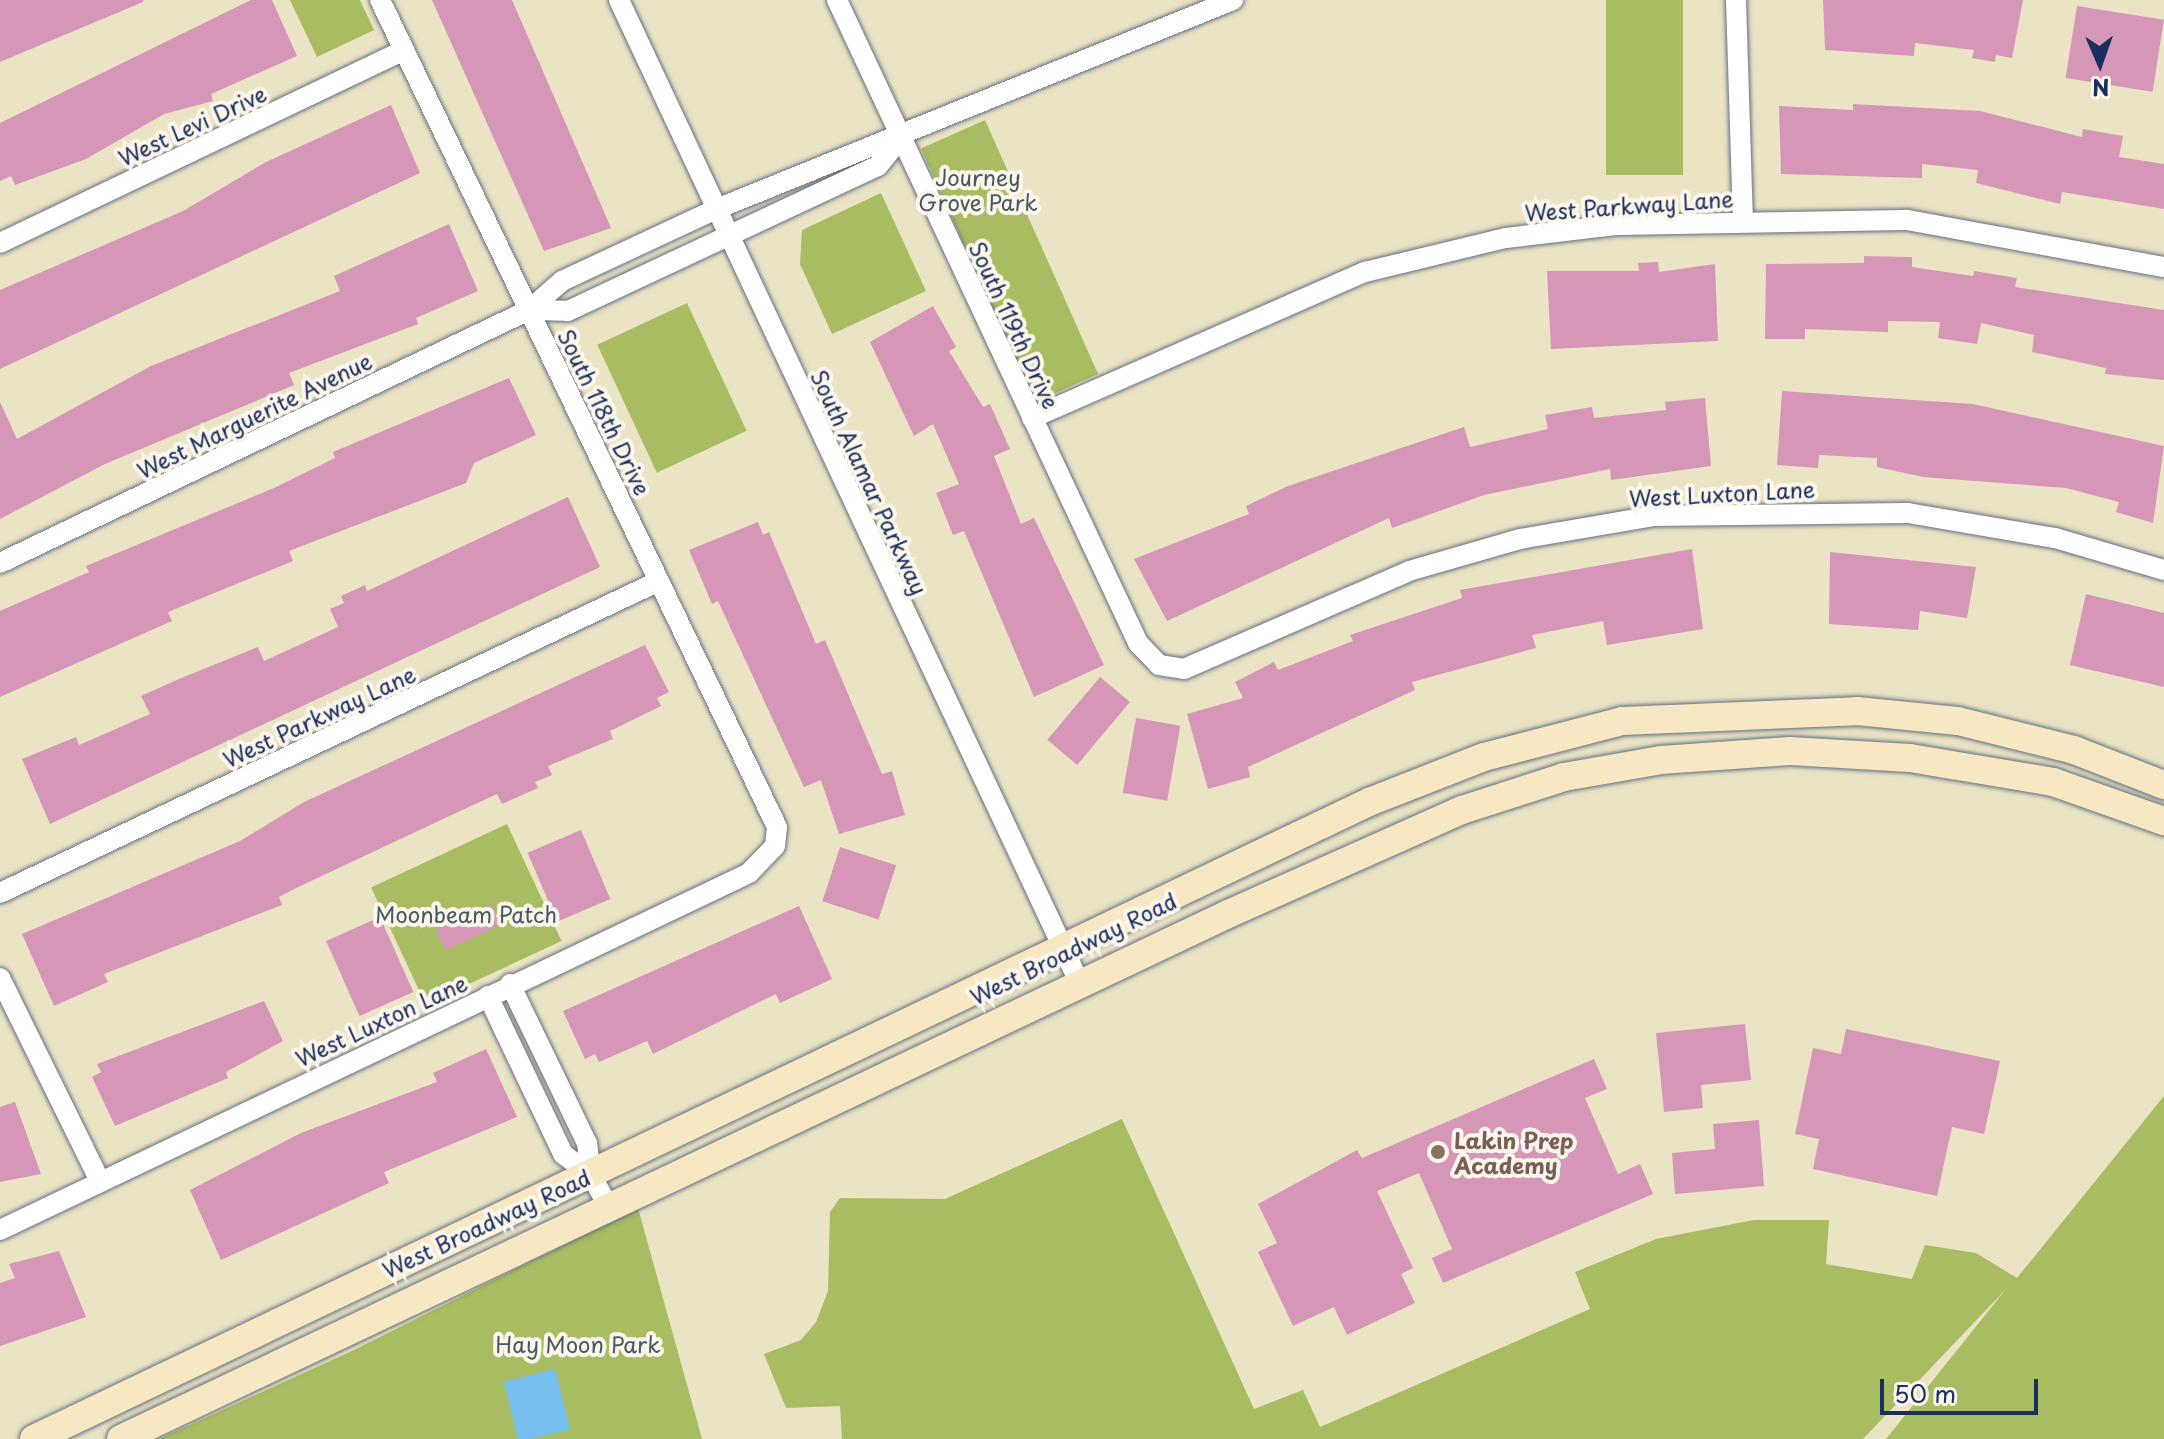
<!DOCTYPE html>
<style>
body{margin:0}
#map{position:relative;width:2164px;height:1439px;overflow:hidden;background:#eae4c4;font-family:"Playpen Sans",sans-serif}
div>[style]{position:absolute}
.green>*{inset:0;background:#a8bc61;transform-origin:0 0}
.water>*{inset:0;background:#74beed;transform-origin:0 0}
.building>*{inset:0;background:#d696b8;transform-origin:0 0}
.roads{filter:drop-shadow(0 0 2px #636e82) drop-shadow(0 0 2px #636e82)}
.minor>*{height:20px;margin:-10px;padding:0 10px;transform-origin:10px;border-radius:10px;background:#fff}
.secondary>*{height:28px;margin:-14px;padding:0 14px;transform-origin:14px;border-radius:14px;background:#f8e7c3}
.dots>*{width:22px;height:22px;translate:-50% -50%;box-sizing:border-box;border:4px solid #fbf7ec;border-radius:50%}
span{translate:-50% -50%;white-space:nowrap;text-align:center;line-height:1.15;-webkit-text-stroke:8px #fbf7ec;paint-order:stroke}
.street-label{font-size:22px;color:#1b2f5e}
.park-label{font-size:22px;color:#45595f}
.education-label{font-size:22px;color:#785e54;font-weight:700}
.left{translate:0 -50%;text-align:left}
.north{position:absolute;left:2060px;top:24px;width:80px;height:80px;-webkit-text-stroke:6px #fbf7ec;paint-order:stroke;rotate:178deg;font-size:22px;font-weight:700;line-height:32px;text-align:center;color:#1b2f5e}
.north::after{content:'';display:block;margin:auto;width:28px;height:36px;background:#1b2f5e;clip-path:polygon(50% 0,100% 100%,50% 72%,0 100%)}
.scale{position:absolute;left:1880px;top:1379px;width:158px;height:36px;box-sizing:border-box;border:4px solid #1b2f5e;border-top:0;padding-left:10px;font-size:24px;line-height:28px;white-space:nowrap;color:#1b2f5e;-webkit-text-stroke:6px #fbf7ec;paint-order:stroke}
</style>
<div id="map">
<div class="green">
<div style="clip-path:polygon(290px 0,360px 0,374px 30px,317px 57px)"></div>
<div style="left:1606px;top:0;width:77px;height:175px"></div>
<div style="left:985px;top:120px;width:278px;height:70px;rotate:66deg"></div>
<div style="clip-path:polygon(881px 193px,926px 291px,832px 334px,800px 264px,802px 230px)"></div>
<div style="left:687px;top:303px;width:141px;height:99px;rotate:65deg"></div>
<div style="left:507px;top:824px;width:129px;height:150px;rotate:65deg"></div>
<div style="clip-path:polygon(2164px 1096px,2164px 1439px,1886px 1439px,2006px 1289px,1863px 1439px,842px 1439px,840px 1406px,786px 1408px,764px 1354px,801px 1340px,816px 1322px,828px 1291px,830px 1212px,840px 1198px,945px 1199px,1122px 1119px,1254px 1409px,1303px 1390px,1320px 1427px,1590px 1309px,1575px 1272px,1656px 1239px,1754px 1220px,1829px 1220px,1826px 1264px,1912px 1279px,1925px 1245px,1976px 1253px,2017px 1278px)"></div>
<div style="clip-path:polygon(638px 1208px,702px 1439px,159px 1439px,354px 1350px)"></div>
</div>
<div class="water">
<div style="left:555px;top:1369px;width:62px;height:53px;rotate:76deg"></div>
</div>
<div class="building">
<div style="clip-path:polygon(0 0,143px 0,143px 2px,0 62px)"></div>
<div style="clip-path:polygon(251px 0,272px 0,297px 56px,211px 94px,213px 101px,164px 114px,86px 159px,15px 185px,11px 176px,0 181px,0 123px)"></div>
<div style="clip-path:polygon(432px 0,512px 0,611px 228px,544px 251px)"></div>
<div style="clip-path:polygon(1823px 0,2023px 0,2012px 58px,1996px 55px,1995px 62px,1972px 58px,1974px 50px,1915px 43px,1914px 56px,1825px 50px)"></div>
<div style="left:2077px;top:6px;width:88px;height:73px;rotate:9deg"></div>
<div style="clip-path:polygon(1853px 104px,1980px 111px,2082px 137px,2083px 129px,2123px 136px,2119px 157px,2164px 164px,2164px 209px,2062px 192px,2060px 204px,1976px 183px,1978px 170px,1922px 164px,1922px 178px,1781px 174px,1779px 106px,1853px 110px)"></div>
<div style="clip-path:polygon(391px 105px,420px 173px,0 369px,0 290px,183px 211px,266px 162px)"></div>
<div style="clip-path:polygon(449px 224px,478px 291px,416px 318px,418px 324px,289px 373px,294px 385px,105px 464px,0 519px,0 402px,17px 439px,151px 366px,340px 291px,334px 276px)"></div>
<div style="clip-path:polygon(1864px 256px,1912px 257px,1912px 267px,1973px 276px,1974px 271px,2017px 278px,2015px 287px,2164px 310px,2164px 380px,2105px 374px,2106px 368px,2032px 352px,2034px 335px,1981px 323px,1977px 344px,1938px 338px,1940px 322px,1888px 321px,1888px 332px,1805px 329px,1805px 339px,1765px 339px,1766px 264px,1864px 263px)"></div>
<div style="clip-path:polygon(1658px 262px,1659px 272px,1715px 264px,1718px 341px,1551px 349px,1547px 271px,1639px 271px,1638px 263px)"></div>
<div style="clip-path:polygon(933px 306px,956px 347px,949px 351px,983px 407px,990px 404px,1010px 449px,994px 456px,1021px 524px,1034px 518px,1104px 665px,1034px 697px,964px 531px,953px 535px,936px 493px,959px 484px,933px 424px,914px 436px,870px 342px)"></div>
<div style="clip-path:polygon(509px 378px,536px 435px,474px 463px,466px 483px,289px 551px,293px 561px,168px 612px,172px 621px,0 697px,0 611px,89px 572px,86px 566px,274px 488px,335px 458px,333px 452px)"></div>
<div style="clip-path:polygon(1782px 391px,1973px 404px,2164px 446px,2153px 523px,2116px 512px,2119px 502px,2066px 488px,1923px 477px,1877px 467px,1877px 458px,1819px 455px,1818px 468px,1777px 465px)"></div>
<div style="clip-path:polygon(1705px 398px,1711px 466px,1611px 480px,1610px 469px,1484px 495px,1392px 528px,1389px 518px,1167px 621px,1134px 559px,1249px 514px,1246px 506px,1288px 486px,1464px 427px,1470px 447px,1548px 429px,1545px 415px,1592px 407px,1594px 418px,1666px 410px,1665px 402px)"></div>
<div style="clip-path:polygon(568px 497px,600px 567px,50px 824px,22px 759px,76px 737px,79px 745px,150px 714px,141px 696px,179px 679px,258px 647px,264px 661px,338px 627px,330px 609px,344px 603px,341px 596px,365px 585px,367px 591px)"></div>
<div style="clip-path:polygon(758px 522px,763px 535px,769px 532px,816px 644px,825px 640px,882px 774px,892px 771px,905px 815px,839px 834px,821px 780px,804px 787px,718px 601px,712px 604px,689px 550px)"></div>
<div style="clip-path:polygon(1692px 549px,1703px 629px,1607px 645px,1603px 621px,1532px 635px,1536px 648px,1412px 682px,1415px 690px,1248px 767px,1250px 777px,1208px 789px,1187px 714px,1243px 698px,1235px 682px,1274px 662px,1278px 670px,1353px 641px,1350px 635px,1462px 598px,1460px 590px)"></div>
<div style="clip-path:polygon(1830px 552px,1976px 567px,1967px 618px,1920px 611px,1918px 630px,1829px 624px)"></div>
<div style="clip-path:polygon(2086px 594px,2164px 613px,2164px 687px,2070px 665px)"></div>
<div style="clip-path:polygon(645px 645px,669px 692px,657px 698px,661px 706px,610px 731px,613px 739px,548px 766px,552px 775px,535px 782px,538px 788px,502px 804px,497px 794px,458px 812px,294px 889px,279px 897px,282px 905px,104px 974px,108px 982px,54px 1006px,22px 934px,240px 841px,304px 802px)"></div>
<div style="left:1100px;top:677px;width:39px;height:82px;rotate:40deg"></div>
<div style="left:1136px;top:718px;width:45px;height:76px;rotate:10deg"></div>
<div style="left:581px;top:830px;width:75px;height:58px;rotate:67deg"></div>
<div style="left:840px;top:847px;width:59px;height:57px;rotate:18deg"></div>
<div style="left:491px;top:904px;width:23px;height:61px;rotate:65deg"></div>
<div style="clip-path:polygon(799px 906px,832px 979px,780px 1003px,776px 994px,653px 1054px,647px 1041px,599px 1062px,595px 1054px,585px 1059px,563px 1011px)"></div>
<div style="left:380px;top:917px;width:82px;height:59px;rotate:66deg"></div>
<div style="clip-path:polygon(264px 1001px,283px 1041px,226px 1072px,228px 1078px,115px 1126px,92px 1077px,101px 1072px,97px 1064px)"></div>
<div style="clip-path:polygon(1745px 1024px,1751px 1080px,1701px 1085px,1703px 1108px,1664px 1112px,1656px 1033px)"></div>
<div style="clip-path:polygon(1846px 1029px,2000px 1061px,1984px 1134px,1952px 1127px,1937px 1196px,1813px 1169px,1819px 1139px,1795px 1134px,1813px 1048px,1841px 1054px)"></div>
<div style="clip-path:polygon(486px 1049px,517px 1117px,384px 1172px,389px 1183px,221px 1260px,190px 1190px,301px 1133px,437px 1082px,433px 1073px)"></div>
<div style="clip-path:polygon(1594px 1059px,1607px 1089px,1585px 1098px,1618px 1174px,1640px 1164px,1653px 1194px,1443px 1283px,1432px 1258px,1452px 1249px,1419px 1173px,1377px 1191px,1413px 1268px,1401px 1274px,1415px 1303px,1347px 1335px,1334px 1307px,1293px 1326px,1258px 1252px,1277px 1243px,1258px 1204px,1357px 1150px,1362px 1158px)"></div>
<div style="clip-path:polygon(15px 1102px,41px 1174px,0 1182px,0 1107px)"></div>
<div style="clip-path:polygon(1759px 1120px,1764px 1186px,1675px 1194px,1672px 1153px,1715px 1149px,1713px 1124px)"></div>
<div style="clip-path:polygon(59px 1251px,86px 1317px,0 1346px,0 1283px,15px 1278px,9px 1264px)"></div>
</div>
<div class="roads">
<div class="minor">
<div style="left:619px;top:0;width:1087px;rotate:64.9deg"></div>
<div style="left:837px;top:0;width:710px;rotate:64.91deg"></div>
<div style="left:1138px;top:643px;width:30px;rotate:46deg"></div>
<div style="left:1159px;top:665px;width:25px;rotate:9deg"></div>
<div style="left:1184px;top:669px;width:245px;rotate:-23.5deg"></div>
<div style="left:1409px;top:571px;width:116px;rotate:-16.1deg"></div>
<div style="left:1520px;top:539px;width:135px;rotate:-9.8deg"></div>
<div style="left:1653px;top:516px;width:255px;rotate:-0.7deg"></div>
<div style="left:1908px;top:513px;width:149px;rotate:9.7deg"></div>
<div style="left:2055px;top:538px;width:114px;rotate:16.4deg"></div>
<div style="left:1736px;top:0;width:221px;rotate:88.2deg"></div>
<div style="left:0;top:243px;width:448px;rotate:-25.5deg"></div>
<div style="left:529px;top:310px;width:39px;rotate:1deg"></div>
<div style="left:568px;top:311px;width:342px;rotate:-25.1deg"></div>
<div style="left:878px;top:166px;width:36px;rotate:-51deg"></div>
<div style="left:1032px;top:418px;width:364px;rotate:-23.7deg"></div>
<div style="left:1365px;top:272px;width:145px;rotate:-13.6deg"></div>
<div style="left:1506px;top:238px;width:110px;rotate:-6.8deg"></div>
<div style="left:1615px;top:225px;width:292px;rotate:-1deg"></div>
<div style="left:1907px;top:220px;width:261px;rotate:10.4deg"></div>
<div style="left:0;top:563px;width:586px;rotate:-25.56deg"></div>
<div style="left:529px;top:310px;width:44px;rotate:-41.3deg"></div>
<div style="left:562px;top:281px;width:168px;rotate:-25deg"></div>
<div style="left:714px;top:210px;width:560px;rotate:-22.03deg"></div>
<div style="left:0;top:893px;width:729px;rotate:-25.33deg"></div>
<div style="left:0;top:978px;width:224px;rotate:63.8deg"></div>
<div style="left:510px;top:984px;width:177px;rotate:64.2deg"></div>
<div style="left:587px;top:1143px;width:32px;rotate:83deg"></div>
<div style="left:488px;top:996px;width:175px;rotate:64.6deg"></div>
<div style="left:563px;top:1154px;width:35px;rotate:37deg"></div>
<div style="left:591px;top:1175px;width:33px;rotate:61deg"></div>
<div style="left:0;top:1230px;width:830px;rotate:-25.48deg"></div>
<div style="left:749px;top:873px;width:37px;rotate:-46deg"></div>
<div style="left:775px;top:846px;width:19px;rotate:-84deg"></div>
<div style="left:777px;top:827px;width:917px;rotate:-115.64deg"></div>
</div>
<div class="secondary">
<div style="left:34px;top:1439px;width:1479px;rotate:-25.51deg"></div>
<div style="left:1369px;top:802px;width:123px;rotate:-21.4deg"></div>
<div style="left:1484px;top:757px;width:143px;rotate:-14.6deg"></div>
<div style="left:1622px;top:721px;width:235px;rotate:-2.4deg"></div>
<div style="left:1857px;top:711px;width:101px;rotate:5.7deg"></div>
<div style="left:1958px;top:721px;width:120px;rotate:14deg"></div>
<div style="left:2074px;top:750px;width:97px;rotate:21.3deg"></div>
<div style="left:121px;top:1439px;width:1225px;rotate:-25.37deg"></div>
<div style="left:1228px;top:914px;width:256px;rotate:-24deg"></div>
<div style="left:1462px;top:810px;width:107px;rotate:-17.9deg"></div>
<div style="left:1564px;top:777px;width:98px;rotate:-9.9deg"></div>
<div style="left:1661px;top:760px;width:129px;rotate:-4deg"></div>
<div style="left:1790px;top:751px;width:120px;rotate:3.3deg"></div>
<div style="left:1910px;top:758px;width:145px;rotate:9.5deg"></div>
<div style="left:2053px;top:782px;width:118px;rotate:19.4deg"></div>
</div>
</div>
<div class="dots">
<div style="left:1438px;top:1152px;background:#8d6e63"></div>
</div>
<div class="street-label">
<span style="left:192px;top:125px;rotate:-25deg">West Levi Drive</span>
<span style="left:1629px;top:205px;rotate:-4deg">West Parkway Lane</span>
<span style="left:1015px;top:325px;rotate:65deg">South 119th Drive</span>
<span style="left:605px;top:412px;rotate:64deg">South 118th Drive</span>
<span style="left:254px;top:415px;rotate:-26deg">West Marguerite Avenue</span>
<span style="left:870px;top:482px;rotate:65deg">South Alamar Parkway</span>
<span style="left:1722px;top:493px;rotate:-3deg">West Luxton Lane</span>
<span style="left:319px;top:716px;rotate:-25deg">West Parkway Lane</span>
<span style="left:1073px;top:948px;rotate:-26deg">West Broadway Road</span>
<span style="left:381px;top:1020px;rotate:-25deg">West Luxton Lane</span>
<span style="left:486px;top:1223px;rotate:-25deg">West Broadway Road</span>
</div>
<div class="park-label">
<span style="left:978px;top:189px">Journey<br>Grove Park</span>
<span style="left:466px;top:914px">Moonbeam Patch</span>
<span style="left:578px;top:1344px">Hay Moon Park</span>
</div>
<div class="education-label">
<span class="left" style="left:1454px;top:1152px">Lakin Prep<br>Academy</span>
</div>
<div class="north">N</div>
<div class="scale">50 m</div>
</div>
